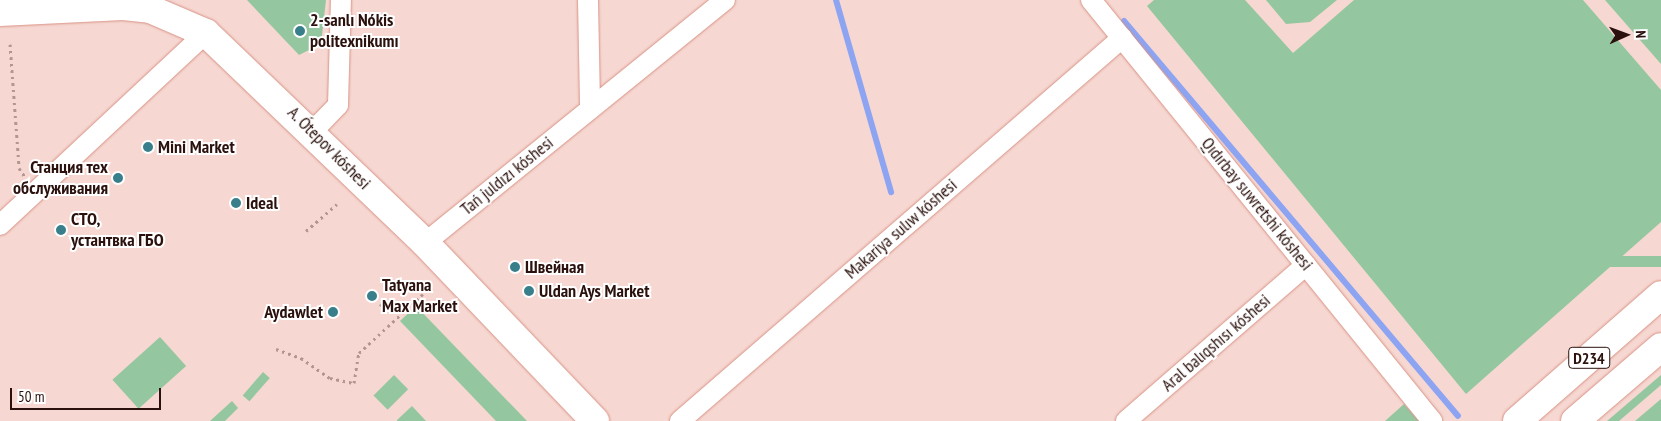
<!DOCTYPE html>
<meta charset="utf-8">
<style>
body{margin:0}
#map{position:relative;width:1661px;height:421px;overflow:hidden;background:#f6d7d1;font-family:"PT Sans Narrow",sans-serif}
div>[style]{position:absolute}
.green>*{inset:0;background:#94c79f;transform-origin:0 0}
.stream>*{height:6px;margin:-3px;padding:0 3px;transform-origin:3px;border-radius:3px;background:#8da4f2}
.path>*{height:3px;margin-top:-1.5px;transform-origin:0;background:repeating-linear-gradient(90deg,#b39691 0 2.5px,transparent 0 6.5px)}
.roads{filter:drop-shadow(0 0 1px #d89285) drop-shadow(0 0 1px #d89285)}
.minor>*{height:20px;margin:-10px;padding:0 10px;transform-origin:10px;border-radius:10px;background:#fff}
.secondary>*{height:28px;margin:-14px;padding:0 14px;transform-origin:14px;border-radius:14px;background:#fff}
.primary>*{height:28px;margin:-14px;padding:0 14px;transform-origin:14px;border-radius:14px;background:#fff}
.dots>*{width:14px;height:14px;translate:-50% -50%;box-sizing:border-box;border:2px solid #fff;border-radius:50%}
span{translate:-50% -50%;white-space:nowrap;text-align:center;line-height:1.15;-webkit-text-stroke:4px #fff;paint-order:stroke}
.shield-label span{padding:1px 4px;background:#fff;border:1px solid;border-radius:4px;-webkit-text-stroke-width:0}
.shield-label{font-size:16px;color:#2b110d;font-weight:700}
.poi-label{font-size:18px;color:#2b110d;font-weight:700}
.left{translate:0 -50%;text-align:left}
.right{translate:-100% -50%;text-align:right}
.street-label{font-size:18px;color:#2b110d}
.north{position:absolute;left:1601px;top:10px;width:50px;height:50px;-webkit-text-stroke:4px #fff;paint-order:stroke;rotate:88deg;font-size:14px;font-weight:700;line-height:20px;text-align:center;color:#2b110d}
.north::after{content:'';display:block;margin:auto;width:18px;height:22px;background:#2b110d;clip-path:polygon(50% 0,100% 100%,50% 72%,0 100%)}
.scale{position:absolute;left:10px;top:388px;width:151px;height:22px;box-sizing:border-box;border:2px solid #2b110d;border-top:0;padding-left:6px;font-size:15px;line-height:18px;white-space:nowrap;color:#2b110d;-webkit-text-stroke:4px #fff;paint-order:stroke}
</style>
<div id="map">
<div class="green">
<div style="clip-path:polygon(247px 0,326px 0,321px 44px,299px 55px)"></div>
<div style="clip-path:polygon(1154px 0,1245px 0,1293px 53px,1354px 0,1583px 0,1661px 90px,1661px 222px,1466px 394px,1147px 6px)"></div>
<div style="clip-path:polygon(1266px 0,1337px 0,1310px 22px,1286px 24px)"></div>
<div style="clip-path:polygon(1605px 0,1661px 0,1661px 64px)"></div>
<div style="left:1661px;top:256px;width:11px;height:251px;rotate:90deg"></div>
<div style="clip-path:polygon(416px 306px,527px 421px,496px 421px,400px 321px)"></div>
<div style="left:160px;top:337px;width:39px;height:64px;rotate:48deg"></div>
<div style="left:263px;top:372px;width:9px;height:31px;rotate:41deg"></div>
<div style="left:394px;top:375px;width:20px;height:29px;rotate:45deg"></div>
<div style="clip-path:polygon(1661px 375px,1661px 385px,1619px 421px,1607px 421px)"></div>
<div style="clip-path:polygon(1661px 399px,1661px 421px,1635px 421px)"></div>
<div style="clip-path:polygon(232px 401px,238px 408px,225px 421px,210px 421px)"></div>
<div style="clip-path:polygon(1404px 404px,1419px 421px,1385px 421px)"></div>
<div style="clip-path:polygon(412px 406px,426px 421px,397px 421px,397px 420px)"></div>
</div>
<div class="stream">
<div style="left:836px;top:0;width:200px;rotate:74deg"></div>
<div style="left:1124px;top:21px;width:517px;rotate:49.78deg"></div>
</div>
<div class="path">
<div style="left:10px;top:44px;width:124px;rotate:85.8deg"></div>
<div style="left:19px;top:168px;width:11px;rotate:56deg"></div>
<div style="left:306px;top:231px;width:41px;rotate:-41.1deg"></div>
<div style="left:380px;top:306px;width:4px;rotate:-45deg"></div>
<div style="left:276px;top:349px;width:27px;rotate:20deg"></div>
<div style="left:301px;top:358px;width:35px;rotate:35deg"></div>
<div style="left:330px;top:378px;width:25px;rotate:12deg"></div>
<div style="left:354px;top:383px;width:30px;rotate:-81deg"></div>
<div style="left:359px;top:353px;width:87px;rotate:-42.7deg"></div>
</div>
<div class="roads">
<div class="minor">
<div style="left:588px;top:0;width:109px;rotate:88.9deg"></div>
<div style="left:1091px;top:0;width:542px;rotate:50.99deg"></div>
<div style="left:313px;top:131px;width:36px;rotate:-46deg"></div>
<div style="left:338px;top:105px;width:105px;rotate:-88.4deg"></div>
<div style="left:0;top:225px;width:282px;rotate:-43deg"></div>
<div style="left:425px;top:243px;width:386px;rotate:-39deg"></div>
<div style="left:680px;top:421px;width:585px;rotate:-40.91deg"></div>
<div style="left:1126px;top:421px;width:238px;rotate:-40.9deg"></div>
</div>
<div class="secondary">
<div style="left:0;top:12px;width:123px;rotate:-2.8deg"></div>
<div style="left:123px;top:6px;width:27px;rotate:6deg"></div>
<div style="left:150px;top:9px;width:61px;rotate:23.2deg"></div>
<div style="left:206px;top:33px;width:303px;rotate:43.8deg"></div>
<div style="left:425px;top:243px;width:246px;rotate:46.3deg"></div>
</div>
<div class="primary">
<div style="left:1517px;top:421px;width:191px;rotate:-41.2deg"></div>
<div style="left:1575px;top:421px;width:113px;rotate:-40.7deg"></div>
</div>
</div>
<div class="dots">
<div style="left:300px;top:31px;background:#387e8b"></div>
<div style="left:148px;top:147px;background:#387e8b"></div>
<div style="left:118px;top:178px;background:#387e8b"></div>
<div style="left:236px;top:203px;background:#387e8b"></div>
<div style="left:61px;top:230px;background:#387e8b"></div>
<div style="left:515px;top:267px;background:#387e8b"></div>
<div style="left:529px;top:291px;background:#387e8b"></div>
<div style="left:372px;top:296px;background:#387e8b"></div>
<div style="left:333px;top:312px;background:#387e8b"></div>
</div>
<div class="shield-label">
<span style="left:1589px;top:358px">D234</span>
</div>
<div class="poi-label">
<span class="left" style="left:310px;top:31px">2-sanlı Nókis<br>politexnikumı</span>
<span class="left" style="left:158px;top:147px">Mini Market</span>
<span class="right" style="left:108px;top:178px">Станция тех<br>обслуживания</span>
<span class="left" style="left:246px;top:203px">Ideal</span>
<span class="left" style="left:71px;top:230px">СТО,<br>устантвка ГБО</span>
<span class="left" style="left:525px;top:267px">Швейная</span>
<span class="left" style="left:382px;top:296px">Tatyana<br>Max Market</span>
<span class="left" style="left:539px;top:291px">Uldan Ays Market</span>
<span class="right" style="left:323px;top:312px">Aydawlet</span>
</div>
<div class="street-label">
<span style="left:329px;top:148px;rotate:45deg">A. Ótepov kóshesi</span>
<span style="left:507px;top:176px;rotate:-39deg">Tań juldızı kóshesi</span>
<span style="left:1257px;top:204px;rotate:51deg">Qıdırbay suwretshi kóshesi</span>
<span style="left:901px;top:229px;rotate:-41deg">Makariya sulıw kóshesi</span>
<span style="left:1216px;top:343px;rotate:-41deg">Aral balıqshısı kóshesi</span>
</div>
<div class="north">N</div>
<div class="scale">50 m</div>
</div>
